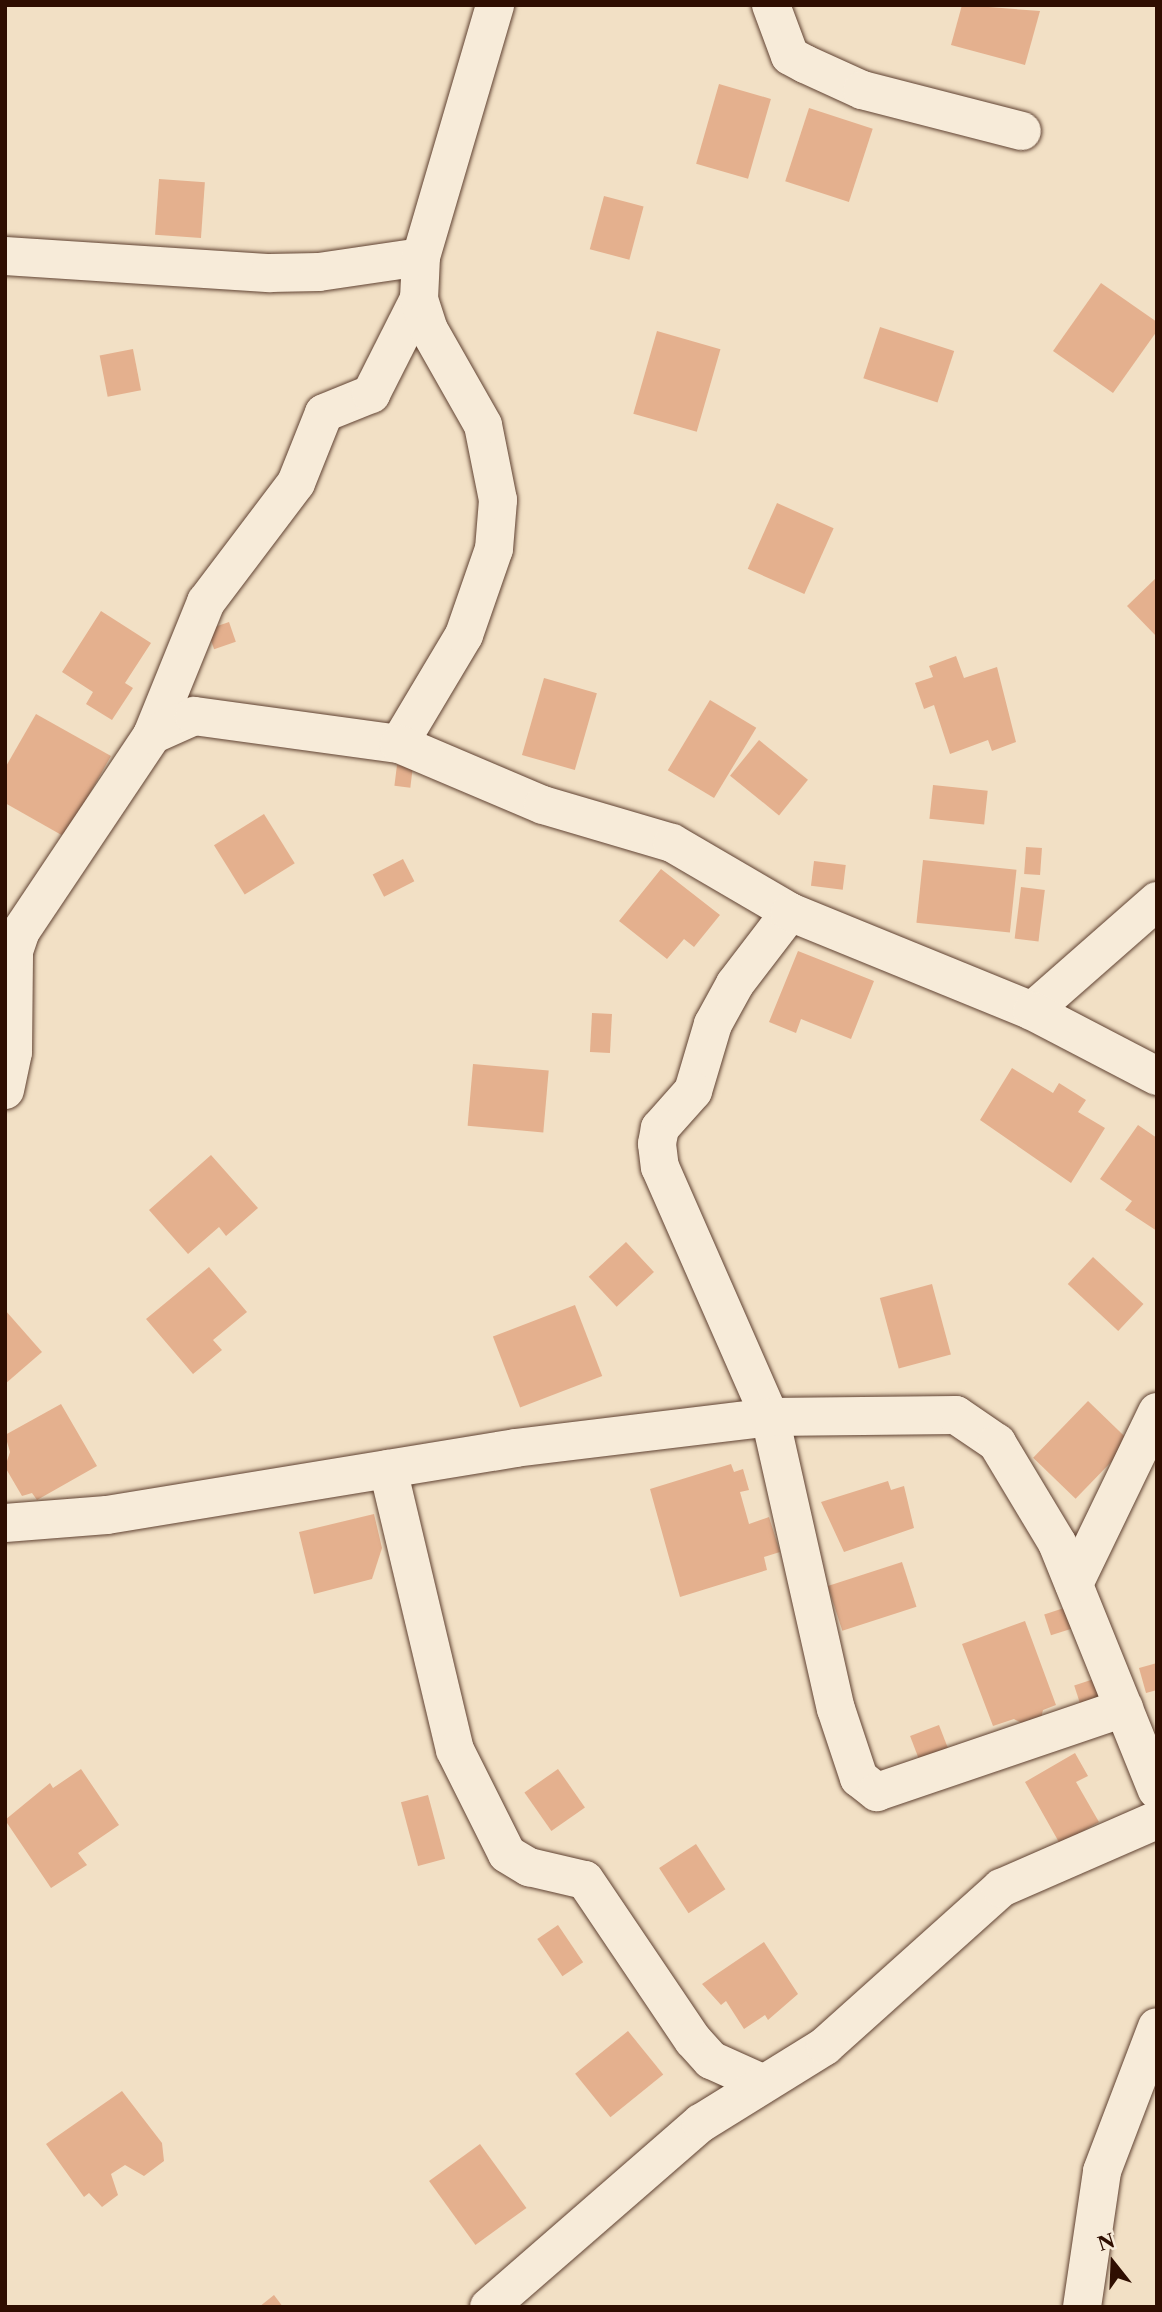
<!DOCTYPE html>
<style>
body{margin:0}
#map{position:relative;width:1162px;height:2312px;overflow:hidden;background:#f2e0c5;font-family:"Libre Caslon Text",serif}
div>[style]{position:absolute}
.building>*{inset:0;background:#e4b08e;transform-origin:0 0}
.roads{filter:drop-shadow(0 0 2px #604232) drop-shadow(0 0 2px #604232)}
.minor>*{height:38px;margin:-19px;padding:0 19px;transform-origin:19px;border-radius:19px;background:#f7ebd9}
span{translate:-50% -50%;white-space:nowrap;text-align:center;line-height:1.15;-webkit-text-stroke:7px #f7ebd9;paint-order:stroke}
.frame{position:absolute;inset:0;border:7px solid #2f0e01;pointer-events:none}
.north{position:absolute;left:1078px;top:2228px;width:70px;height:70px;-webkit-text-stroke:5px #f7ebd9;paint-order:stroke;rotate:342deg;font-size:19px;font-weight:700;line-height:28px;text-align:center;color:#2f0e01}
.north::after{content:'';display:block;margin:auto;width:24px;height:32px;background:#2f0e01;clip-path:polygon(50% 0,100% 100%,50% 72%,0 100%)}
</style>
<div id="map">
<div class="building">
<div style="clip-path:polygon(962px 5px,1040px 11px,1025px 65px,951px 45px)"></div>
<div style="left:719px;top:84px;width:54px;height:83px;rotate:16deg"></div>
<div style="left:809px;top:108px;width:67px;height:77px;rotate:18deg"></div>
<div style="left:159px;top:179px;width:46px;height:56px;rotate:4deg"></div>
<div style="left:604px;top:196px;width:41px;height:55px;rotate:15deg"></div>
<div style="clip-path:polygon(1101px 283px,1157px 322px,1157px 331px,1113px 393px,1053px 351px)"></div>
<div style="left:880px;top:327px;width:78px;height:54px;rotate:18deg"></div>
<div style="left:657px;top:331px;width:66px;height:86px;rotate:16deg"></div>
<div style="left:133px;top:349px;width:42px;height:34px;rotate:79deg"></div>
<div style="left:777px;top:503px;width:62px;height:72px;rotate:24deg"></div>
<div style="clip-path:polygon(1157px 577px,1157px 637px,1127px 606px)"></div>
<div style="clip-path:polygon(101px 611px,151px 643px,125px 683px,133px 688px,112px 720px,86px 704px,93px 692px,62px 672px)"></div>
<div style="left:229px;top:622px;width:21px;height:23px;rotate:71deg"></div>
<div style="clip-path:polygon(956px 656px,964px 678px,997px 667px,1016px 742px,992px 751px,988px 740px,950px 754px,934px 705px,924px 709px,915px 683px,933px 677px,929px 666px)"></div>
<div style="left:544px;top:678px;width:55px;height:80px;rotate:16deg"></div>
<div style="left:710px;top:700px;width:54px;height:82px;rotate:31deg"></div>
<div style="clip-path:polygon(36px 714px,111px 756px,65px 837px,5px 803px,5px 768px)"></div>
<div style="left:759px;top:740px;width:63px;height:46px;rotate:39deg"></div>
<div style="left:397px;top:765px;width:16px;height:21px;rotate:7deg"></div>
<div style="left:933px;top:785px;width:55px;height:34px;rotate:6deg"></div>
<div style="left:264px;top:814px;width:58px;height:59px;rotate:58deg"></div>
<div style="left:1026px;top:847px;width:16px;height:27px;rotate:4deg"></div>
<div style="left:403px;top:859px;width:25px;height:34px;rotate:63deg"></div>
<div style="left:923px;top:860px;width:94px;height:63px;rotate:6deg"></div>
<div style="left:814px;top:861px;width:32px;height:25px;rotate:7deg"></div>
<div style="clip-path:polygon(661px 869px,720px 915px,694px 947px,684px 939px,667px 959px,619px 921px)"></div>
<div style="left:1021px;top:887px;width:24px;height:52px;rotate:7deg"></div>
<div style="clip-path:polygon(798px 951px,874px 981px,851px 1039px,801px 1019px,796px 1033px,769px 1022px)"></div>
<div style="left:592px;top:1013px;width:20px;height:39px;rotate:3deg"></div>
<div style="left:473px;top:1064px;width:76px;height:62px;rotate:5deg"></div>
<div style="clip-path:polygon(1012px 1068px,1053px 1093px,1059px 1083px,1086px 1100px,1078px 1112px,1105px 1128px,1071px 1183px,980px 1120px)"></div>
<div style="clip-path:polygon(1138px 1125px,1157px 1138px,1157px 1231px,1125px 1210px,1132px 1201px,1100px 1179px)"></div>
<div style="clip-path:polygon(211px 1155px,258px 1208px,226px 1236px,219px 1227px,188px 1254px,149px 1210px)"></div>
<div style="left:626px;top:1242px;width:41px;height:51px;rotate:47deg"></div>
<div style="left:1093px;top:1257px;width:69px;height:37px;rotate:43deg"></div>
<div style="clip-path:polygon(209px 1267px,247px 1312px,213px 1340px,222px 1350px,193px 1374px,146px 1319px)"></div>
<div style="left:932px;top:1284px;width:73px;height:54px;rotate:75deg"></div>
<div style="left:575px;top:1305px;width:76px;height:88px;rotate:69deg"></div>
<div style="clip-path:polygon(5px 1310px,42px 1352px,5px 1384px)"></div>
<div style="left:1088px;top:1401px;width:59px;height:79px;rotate:44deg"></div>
<div style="clip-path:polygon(61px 1404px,97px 1466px,37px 1500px,32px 1493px,22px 1496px,5px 1467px,10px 1452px,5px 1435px)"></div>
<div style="clip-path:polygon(731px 1464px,734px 1472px,743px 1469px,749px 1490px,740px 1492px,749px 1524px,769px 1517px,780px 1552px,764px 1557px,767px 1570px,680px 1597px,650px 1489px)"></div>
<div style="clip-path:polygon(888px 1481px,891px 1490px,904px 1486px,914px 1528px,844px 1552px,821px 1502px)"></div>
<div style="clip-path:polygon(374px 1514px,382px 1548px,372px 1579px,314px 1594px,299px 1532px)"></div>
<div style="left:902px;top:1562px;width:47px;height:78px;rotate:72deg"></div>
<div style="left:1067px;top:1607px;width:22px;height:24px;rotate:72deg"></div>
<div style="clip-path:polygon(1025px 1621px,1056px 1705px,1043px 1710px,1040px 1722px,1027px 1726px,1014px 1719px,993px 1726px,962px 1644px)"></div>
<div style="clip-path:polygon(1157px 1663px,1157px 1690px,1146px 1693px,1139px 1668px)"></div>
<div style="left:1097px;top:1678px;width:22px;height:24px;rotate:72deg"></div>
<div style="left:939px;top:1725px;width:25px;height:31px;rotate:69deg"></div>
<div style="clip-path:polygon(1075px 1753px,1088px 1776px,1076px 1782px,1099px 1822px,1060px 1844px,1025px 1782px)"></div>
<div style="clip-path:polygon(81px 1769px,119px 1825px,78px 1853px,87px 1865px,51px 1888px,5px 1820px,50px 1783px,53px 1788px)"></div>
<div style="left:558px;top:1769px;width:47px;height:41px;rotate:55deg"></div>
<div style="left:428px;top:1795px;width:66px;height:28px;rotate:75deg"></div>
<div style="left:696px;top:1844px;width:54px;height:44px;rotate:57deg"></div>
<div style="left:558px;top:1925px;width:45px;height:25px;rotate:56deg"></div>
<div style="clip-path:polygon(764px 1942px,798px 1994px,768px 2020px,765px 2015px,744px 2029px,726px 2001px,721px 2005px,702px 1984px)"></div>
<div style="left:628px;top:2031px;width:56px;height:68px;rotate:51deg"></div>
<div style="clip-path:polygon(122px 2091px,162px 2143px,164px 2161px,144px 2176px,125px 2165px,111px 2174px,118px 2195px,102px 2207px,89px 2193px,84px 2197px,46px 2144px)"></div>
<div style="left:480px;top:2144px;width:79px;height:63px;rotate:54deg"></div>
<div style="clip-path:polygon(274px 2295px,283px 2307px,259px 2307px)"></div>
</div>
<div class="roads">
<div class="minor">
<div style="left:771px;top:5px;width:54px;rotate:69.6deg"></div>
<div style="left:790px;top:56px;width:17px;rotate:28deg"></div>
<div style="left:805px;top:64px;width:63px;rotate:24.5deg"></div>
<div style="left:862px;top:90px;width:165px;rotate:14.4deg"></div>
<div style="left:5px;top:256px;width:266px;rotate:3.7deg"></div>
<div style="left:270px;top:273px;width:49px;rotate:-1.2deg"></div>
<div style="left:319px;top:272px;width:103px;rotate:-8.4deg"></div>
<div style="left:152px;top:735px;width:144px;rotate:-67.9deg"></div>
<div style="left:206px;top:602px;width:149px;rotate:-52.9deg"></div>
<div style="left:296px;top:483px;width:75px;rotate:-68.2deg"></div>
<div style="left:324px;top:413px;width:51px;rotate:-22deg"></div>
<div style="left:371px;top:394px;width:106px;rotate:-63.2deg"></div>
<div style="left:399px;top:744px;width:127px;rotate:-59.2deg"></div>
<div style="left:464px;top:635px;width:91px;rotate:-70.8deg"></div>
<div style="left:494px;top:549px;width:49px;rotate:-85.3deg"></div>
<div style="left:498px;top:500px;width:76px;rotate:-101.3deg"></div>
<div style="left:483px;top:425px;width:109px;rotate:-119.6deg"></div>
<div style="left:429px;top:330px;width:33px;rotate:-108deg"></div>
<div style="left:419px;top:299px;width:42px;rotate:-87.3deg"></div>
<div style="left:421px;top:257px;width:263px;rotate:-73.6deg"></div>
<div style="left:790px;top:912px;width:91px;rotate:127.4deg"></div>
<div style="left:735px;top:984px;width:46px;rotate:118.8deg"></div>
<div style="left:713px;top:1024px;width:70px;rotate:106.6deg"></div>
<div style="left:693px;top:1091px;width:50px;rotate:131.7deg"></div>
<div style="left:660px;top:1128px;width:16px;rotate:101deg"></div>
<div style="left:657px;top:1144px;width:23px;rotate:83deg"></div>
<div style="left:660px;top:1167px;width:273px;rotate:66.3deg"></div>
<div style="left:770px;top:1417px;width:299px;rotate:77.3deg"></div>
<div style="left:836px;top:1709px;width:73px;rotate:71.6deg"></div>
<div style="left:859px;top:1778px;width:23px;rotate:38deg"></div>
<div style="left:877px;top:1792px;width:261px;rotate:-18.8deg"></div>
<div style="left:1032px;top:1011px;width:167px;rotate:-41.3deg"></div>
<div style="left:5px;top:1090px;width:39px;rotate:-78deg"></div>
<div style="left:13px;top:1052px;width:101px;rotate:-89.4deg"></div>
<div style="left:14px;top:951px;width:21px;rotate:-71deg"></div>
<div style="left:21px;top:931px;width:236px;rotate:-56.2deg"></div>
<div style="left:152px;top:735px;width:46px;rotate:-24.3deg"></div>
<div style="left:194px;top:716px;width:207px;rotate:7.8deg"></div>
<div style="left:399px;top:744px;width:156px;rotate:23deg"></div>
<div style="left:543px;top:805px;width:134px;rotate:16.4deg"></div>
<div style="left:672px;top:843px;width:137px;rotate:30.3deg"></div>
<div style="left:790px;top:912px;width:261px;rotate:22.2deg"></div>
<div style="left:1032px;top:1011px;width:141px;rotate:27.5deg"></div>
<div style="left:388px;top:1469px;width:289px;rotate:76.6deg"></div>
<div style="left:455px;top:1750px;width:116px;rotate:63.4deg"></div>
<div style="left:507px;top:1854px;width:26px;rotate:31deg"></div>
<div style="left:529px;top:1867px;width:57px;rotate:13.1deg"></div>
<div style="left:585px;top:1880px;width:193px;rotate:56deg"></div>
<div style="left:693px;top:2040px;width:27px;rotate:48deg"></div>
<div style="left:711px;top:2060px;width:56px;rotate:24.3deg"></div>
<div style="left:5px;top:1523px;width:102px;rotate:-4.5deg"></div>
<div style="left:107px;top:1515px;width:413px;rotate:-9.3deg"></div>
<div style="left:515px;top:1448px;width:257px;rotate:-6.9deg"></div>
<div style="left:770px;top:1417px;width:186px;rotate:-0.6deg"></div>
<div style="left:956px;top:1415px;width:50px;rotate:34.3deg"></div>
<div style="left:997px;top:1443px;width:117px;rotate:59deg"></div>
<div style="left:1057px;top:1543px;width:266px;rotate:68deg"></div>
<div style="left:1074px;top:1584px;width:191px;rotate:-64.2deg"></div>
<div style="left:489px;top:2307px;width:281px;rotate:-41deg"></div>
<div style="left:701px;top:2123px;width:146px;rotate:-31.8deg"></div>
<div style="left:825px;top:2046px;width:237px;rotate:-41.9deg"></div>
<div style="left:1001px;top:1888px;width:170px;rotate:-23.6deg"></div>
<div style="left:1082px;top:2307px;width:137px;rotate:-81.6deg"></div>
<div style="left:1102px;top:2171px;width:154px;rotate:-69.1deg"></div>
</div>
</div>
<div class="frame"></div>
<div class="north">N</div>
</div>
